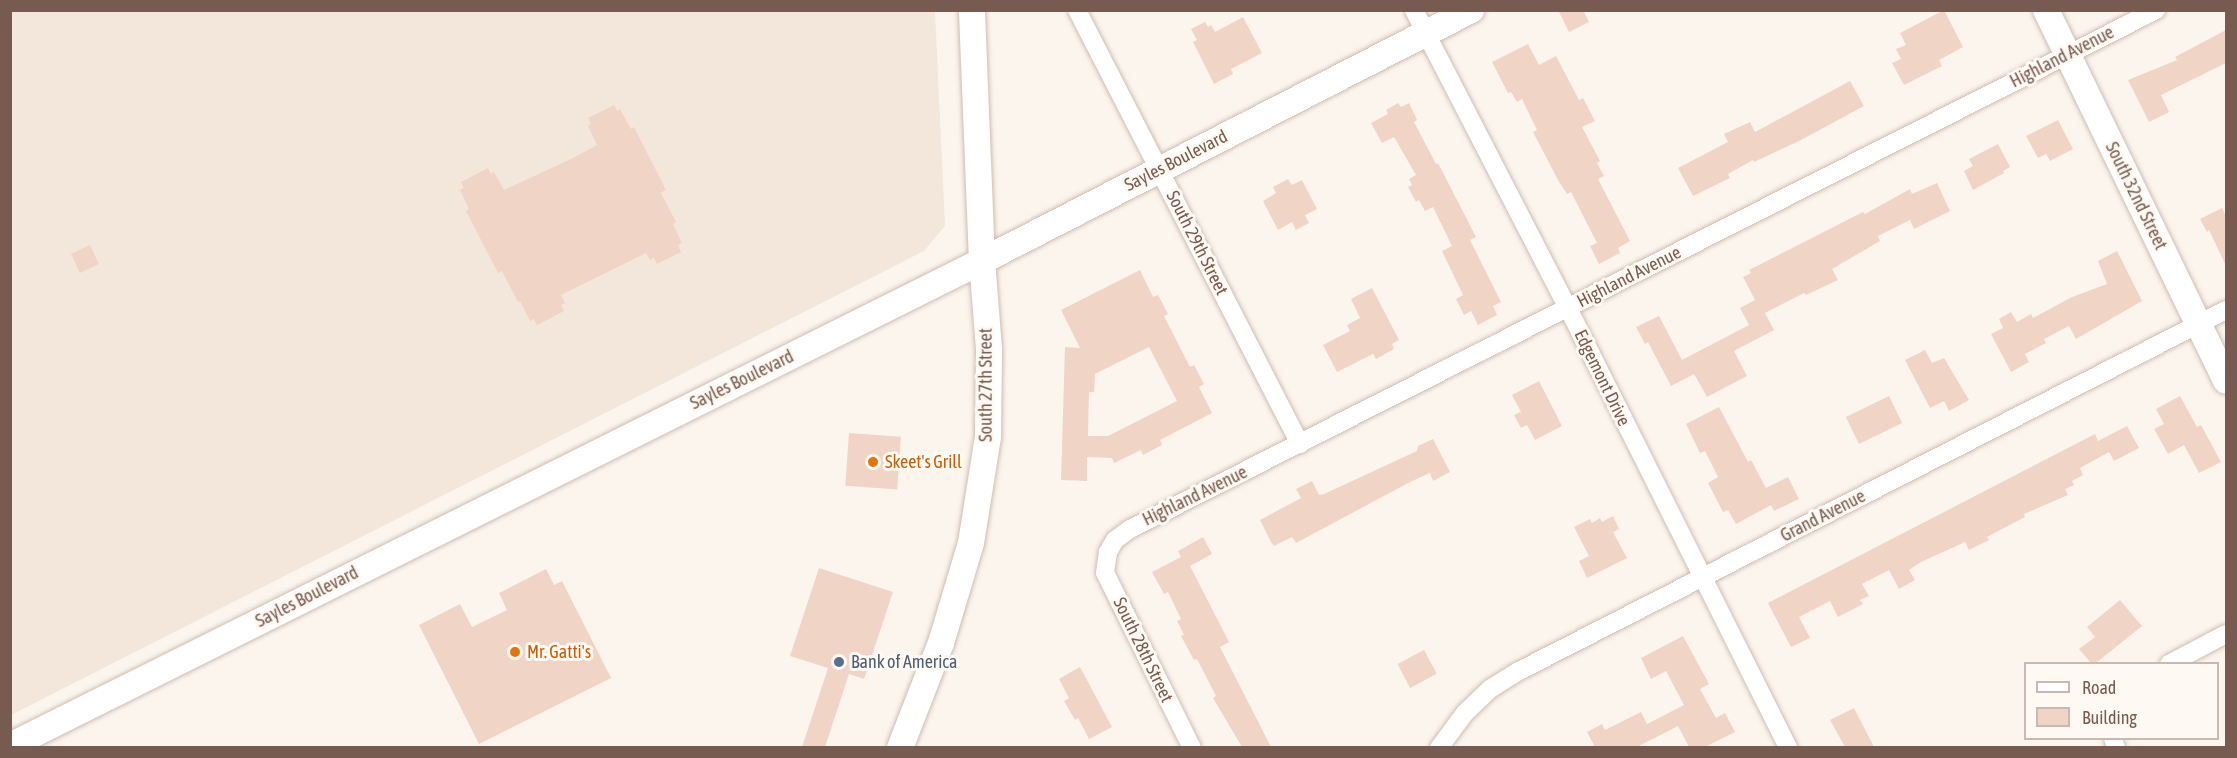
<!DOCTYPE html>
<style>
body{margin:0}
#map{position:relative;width:2237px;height:758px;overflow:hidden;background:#fcf5ed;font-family:"Asap Condensed",sans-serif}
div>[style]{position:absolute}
.residential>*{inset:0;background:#f3e7db}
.building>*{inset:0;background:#f0d4c6;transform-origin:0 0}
.roads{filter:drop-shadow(0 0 2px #cebdb2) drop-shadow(0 0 2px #cebdb2)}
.street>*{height:18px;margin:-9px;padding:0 9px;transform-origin:9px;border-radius:9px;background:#fff}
.secondary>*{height:26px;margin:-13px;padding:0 13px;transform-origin:13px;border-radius:13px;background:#fff}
.dots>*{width:16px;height:16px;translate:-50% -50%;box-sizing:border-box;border:3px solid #fef9f3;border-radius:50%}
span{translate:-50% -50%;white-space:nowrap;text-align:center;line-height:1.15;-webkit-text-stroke:6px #fef9f3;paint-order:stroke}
.street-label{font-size:18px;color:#775b50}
.food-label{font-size:18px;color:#c56008}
.left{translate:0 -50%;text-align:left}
.service-label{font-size:18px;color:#4e5e75}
.frame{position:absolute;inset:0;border:12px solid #775b50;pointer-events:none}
.legend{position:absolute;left:2024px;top:662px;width:195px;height:78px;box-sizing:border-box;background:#fef9f3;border:2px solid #c8bab2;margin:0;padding:8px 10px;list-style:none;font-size:18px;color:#775b50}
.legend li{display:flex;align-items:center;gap:12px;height:30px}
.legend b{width:30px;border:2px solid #c8bab2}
</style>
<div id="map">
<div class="residential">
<div style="clip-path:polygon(11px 11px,935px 11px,945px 226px,924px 251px,11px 715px)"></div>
</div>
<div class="building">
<div style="clip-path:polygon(1558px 10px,1583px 10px,1589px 22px,1569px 32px)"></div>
<div style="clip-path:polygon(1944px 10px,1963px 47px,1939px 60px,1942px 66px,1904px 85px,1892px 63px,1901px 59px,1896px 49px,1906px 45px,1900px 33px)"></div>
<div style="clip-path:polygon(1243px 17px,1262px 53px,1231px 69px,1233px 74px,1214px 84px,1193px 42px,1197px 40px,1191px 29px,1205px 22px,1208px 27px,1211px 25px,1215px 32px)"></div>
<div style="clip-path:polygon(2226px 30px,2226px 63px,2161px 95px,2169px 112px,2149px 122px,2128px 80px,2177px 60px,2175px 57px)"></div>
<div style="clip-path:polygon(1528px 44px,1539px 65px,1556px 56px,1579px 100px,1583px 98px,1595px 121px,1582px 127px,1600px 161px,1597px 163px,1604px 176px,1598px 179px,1630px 241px,1618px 248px,1620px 253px,1599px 264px,1590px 246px,1597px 243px,1571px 192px,1567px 194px,1558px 180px,1533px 132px,1537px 130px,1522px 99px,1517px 102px,1511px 92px,1508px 93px,1492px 62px)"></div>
<div style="clip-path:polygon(1850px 81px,1864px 106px,1801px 140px,1754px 162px,1753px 160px,1728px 174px,1730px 178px,1693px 196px,1678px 168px,1728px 142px,1724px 134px,1750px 122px,1755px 132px)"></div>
<div style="clip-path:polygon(1398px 103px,1401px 107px,1409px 103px,1417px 120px,1414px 122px,1436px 164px,1438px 163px,1476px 237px,1470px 240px,1501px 302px,1493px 306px,1497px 315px,1478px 325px,1471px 311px,1464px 315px,1456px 299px,1463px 295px,1442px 251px,1452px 246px,1433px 207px,1425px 211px,1419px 200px,1416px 202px,1408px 187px,1412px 185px,1409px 179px,1416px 175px,1394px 137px,1382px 143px,1371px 123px,1388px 114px,1386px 110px)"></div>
<div style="clip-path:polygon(614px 105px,617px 111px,620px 109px,631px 129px,634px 127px,666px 190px,661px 193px,676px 222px,673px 224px,682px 243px,678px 245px,681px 252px,657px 264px,654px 258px,650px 260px,646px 253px,561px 295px,565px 303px,561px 305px,564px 311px,537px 325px,534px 319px,530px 321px,520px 301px,518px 302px,502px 271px,498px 273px,466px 211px,469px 209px,460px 190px,464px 188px,461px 182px,488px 168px,491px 174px,494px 172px,504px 190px,573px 158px,597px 145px,588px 126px,591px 124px,588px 118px)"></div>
<div style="clip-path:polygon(2058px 120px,2073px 149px,2050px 161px,2046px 154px,2038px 158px,2026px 136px)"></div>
<div style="clip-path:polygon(1998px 144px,2010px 167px,2003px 171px,2004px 173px,1973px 190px,1964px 171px,1973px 166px,1969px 159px)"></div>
<div style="clip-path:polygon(1288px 179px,1292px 185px,1302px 180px,1317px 209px,1305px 215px,1309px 223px,1296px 230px,1292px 222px,1278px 230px,1263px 201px,1276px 193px,1273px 187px)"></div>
<div style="clip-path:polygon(1937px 183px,1950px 211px,1914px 229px,1910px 220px,1878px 236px,1880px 241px,1832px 269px,1838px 280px,1806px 295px,1804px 293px,1765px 313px,1774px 330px,1734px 351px,1747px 376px,1707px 397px,1694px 374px,1671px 386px,1648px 342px,1645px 344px,1636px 327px,1659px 316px,1682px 360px,1749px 325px,1740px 308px,1755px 300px,1743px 277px,1751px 273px,1749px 270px,1863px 212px,1865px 214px,1910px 189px,1912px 194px)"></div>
<div style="clip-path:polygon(2222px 208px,2226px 217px,2226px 266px,2209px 230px,2207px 232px,2200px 219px)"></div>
<div style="left:90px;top:245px;width:21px;height:21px;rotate:65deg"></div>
<div style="clip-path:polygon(2117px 251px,2142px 301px,2076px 339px,2069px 326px,2044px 339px,2046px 343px,2025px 354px,2029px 362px,2011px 372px,1991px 334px,2003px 328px,1999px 319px,2011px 312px,2017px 322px,2031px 314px,2033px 318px,2072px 297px,2107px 284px,2098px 261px)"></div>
<div style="clip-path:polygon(evenodd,1140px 270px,1153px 297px,1158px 295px,1168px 314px,1164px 316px,1190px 367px,1194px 365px,1204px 384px,1199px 387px,1212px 413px,1160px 440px,1162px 445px,1143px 455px,1141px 450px,1114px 463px,1112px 458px,1087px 457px,1087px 481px,1061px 480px,1065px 347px,1080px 348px,1061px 310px,1140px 270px,1149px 347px,1177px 401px,1108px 436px,1088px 436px,1089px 392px,1094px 392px,1095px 374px,1149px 347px)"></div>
<div style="clip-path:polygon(1372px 288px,1399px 340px,1392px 344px,1394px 349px,1376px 359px,1373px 354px,1337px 372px,1323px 345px,1350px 331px,1347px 325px,1360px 318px,1351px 299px)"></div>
<div style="clip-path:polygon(1925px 350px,1932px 363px,1944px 358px,1969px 400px,1949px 411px,1944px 401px,1930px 408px,1905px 360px)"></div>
<div style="clip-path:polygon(1539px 381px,1562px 426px,1535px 440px,1527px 425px,1521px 428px,1514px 415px,1521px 412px,1512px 395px)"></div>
<div style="left:1889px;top:396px;width:30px;height:48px;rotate:64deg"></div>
<div style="clip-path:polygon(2180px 396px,2197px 427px,2201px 425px,2221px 462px,2199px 473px,2184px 445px,2168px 454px,2154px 429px,2164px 424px,2156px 409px)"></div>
<div style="clip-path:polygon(1719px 407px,1748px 462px,1751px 460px,1766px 488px,1788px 477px,1799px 499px,1774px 511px,1771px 505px,1736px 524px,1728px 510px,1723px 512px,1708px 483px,1718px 477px,1705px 451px,1700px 453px,1686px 424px)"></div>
<div style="clip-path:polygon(2127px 426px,2139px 448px,2114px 461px,2109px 452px,2080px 468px,2083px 475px,2072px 481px,2074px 485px,2065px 489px,2068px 495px,2024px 514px,2025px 517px,1987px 537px,1989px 540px,1969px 550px,1965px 542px,1921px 562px,1909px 570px,1915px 580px,1899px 589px,1889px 570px,1862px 584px,1869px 596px,1860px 600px,1863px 604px,1838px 617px,1830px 601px,1799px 617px,1810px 638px,1791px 647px,1768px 603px,2095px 434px,2098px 441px)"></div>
<div style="left:849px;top:433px;width:52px;height:53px;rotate:4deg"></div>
<div style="clip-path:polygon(1433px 439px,1450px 472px,1433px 481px,1430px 473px,1410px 482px,1296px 543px,1292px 537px,1274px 546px,1271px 542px,1260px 520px,1301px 498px,1296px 489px,1312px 481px,1319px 495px,1324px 494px,1417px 451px,1418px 446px)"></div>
<div style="clip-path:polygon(1613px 516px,1619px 529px,1613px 532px,1627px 558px,1587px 578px,1579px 561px,1589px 556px,1574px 527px,1590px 519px,1592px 523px,1600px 518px,1602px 522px)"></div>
<div style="clip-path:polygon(1203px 537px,1212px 554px,1190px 566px,1229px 642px,1220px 647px,1271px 747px,1242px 747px,1213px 698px,1216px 696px,1197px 659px,1194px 660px,1181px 636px,1184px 635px,1177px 621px,1181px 619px,1168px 592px,1164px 594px,1152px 572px,1181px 557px,1178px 551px)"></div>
<div style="clip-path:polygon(819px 568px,893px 592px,864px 679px,849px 674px,825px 747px,802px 747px,828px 668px,790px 656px)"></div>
<div style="clip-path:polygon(546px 569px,554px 585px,562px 581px,611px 678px,479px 744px,419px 625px,460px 604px,472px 627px,507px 610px,499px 593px)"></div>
<div style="clip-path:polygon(2120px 600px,2142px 626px,2096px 663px,2091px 663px,2079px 649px,2095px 637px,2087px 627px)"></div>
<div style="clip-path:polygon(1683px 636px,1709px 684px,1700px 689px,1716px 718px,1725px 713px,1735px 732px,1705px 747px,1689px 747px,1678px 726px,1637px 747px,1595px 747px,1587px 732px,1602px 724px,1605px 730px,1641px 712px,1647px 724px,1684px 705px,1666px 671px,1651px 679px,1641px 658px)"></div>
<div style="left:1424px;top:650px;width:27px;height:30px;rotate:62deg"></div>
<div style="clip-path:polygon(1080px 667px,1112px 727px,1089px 739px,1078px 718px,1075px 720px,1064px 701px,1069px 698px,1059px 679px)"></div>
<div style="clip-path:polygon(1854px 708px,1874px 747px,1845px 747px,1830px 720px)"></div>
</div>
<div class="roads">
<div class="street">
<div style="left:1077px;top:10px;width:488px;rotate:62.8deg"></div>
<div style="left:1414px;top:10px;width:335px;rotate:62.7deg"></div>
<div style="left:1568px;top:308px;width:492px;rotate:63.4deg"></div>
<div style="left:2169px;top:664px;width:64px;rotate:-27.8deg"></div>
<div style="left:2113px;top:738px;width:10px;rotate:73deg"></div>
<div style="left:1192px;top:748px;width:195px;rotate:-116.4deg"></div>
<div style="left:1105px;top:573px;width:21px;rotate:-82deg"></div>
<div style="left:1108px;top:552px;width:14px;rotate:-60deg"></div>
<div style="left:1115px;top:540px;width:19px;rotate:-36deg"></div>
<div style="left:1130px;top:529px;width:1150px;rotate:-26.83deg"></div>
<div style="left:1439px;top:748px;width:44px;rotate:-53.4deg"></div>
<div style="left:1465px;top:713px;width:35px;rotate:-44deg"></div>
<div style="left:1490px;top:689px;width:34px;rotate:-32deg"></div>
<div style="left:1519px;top:671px;width:794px;rotate:-27.05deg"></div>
</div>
<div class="secondary">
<div style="left:2046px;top:10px;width:412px;rotate:64.1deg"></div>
<div style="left:10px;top:746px;width:1086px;rotate:-26.52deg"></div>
<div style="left:982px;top:261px;width:550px;rotate:-27.17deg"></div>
<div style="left:900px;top:748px;width:113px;rotate:-68.7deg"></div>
<div style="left:941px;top:643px;width:104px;rotate:-73.3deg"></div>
<div style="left:971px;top:543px;width:107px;rotate:-80.9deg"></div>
<div style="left:988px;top:437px;width:88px;rotate:-89.3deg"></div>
<div style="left:989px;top:349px;width:88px;rotate:-94.5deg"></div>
<div style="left:982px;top:261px;width:251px;rotate:-92.3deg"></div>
</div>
</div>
<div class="dots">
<div style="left:873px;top:462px;background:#e8710a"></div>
<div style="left:515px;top:652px;background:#e8710a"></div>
<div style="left:839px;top:662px;background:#5c6f8a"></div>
</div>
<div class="street-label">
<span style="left:2062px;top:57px;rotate:-27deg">Highland Avenue</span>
<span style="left:1176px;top:161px;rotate:-27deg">Sayles Boulevard</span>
<span style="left:2136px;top:196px;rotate:64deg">South 32nd Street</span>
<span style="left:1197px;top:243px;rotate:63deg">South 29th Street</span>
<span style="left:1629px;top:277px;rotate:-27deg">Highland Avenue</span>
<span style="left:1602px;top:378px;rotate:64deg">Edgemont Drive</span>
<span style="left:742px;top:380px;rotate:-26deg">Sayles Boulevard</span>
<span style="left:986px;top:385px;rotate:-90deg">South 27th Street</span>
<span style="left:1195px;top:496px;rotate:-26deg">Highland Avenue</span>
<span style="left:1823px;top:516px;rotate:-27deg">Grand Avenue</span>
<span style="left:307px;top:597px;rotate:-27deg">Sayles Boulevard</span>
<span style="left:1143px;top:650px;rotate:64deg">South 28th Street</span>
</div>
<div class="food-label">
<span class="left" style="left:885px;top:462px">Skeet's Grill</span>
<span class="left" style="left:527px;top:652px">Mr. Gatti's</span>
</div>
<div class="service-label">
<span class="left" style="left:851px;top:662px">Bank of America</span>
</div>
<div class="frame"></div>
<ul class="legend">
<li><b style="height:8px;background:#fff"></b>Road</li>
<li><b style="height:16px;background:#f0d4c6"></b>Building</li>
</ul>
</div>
